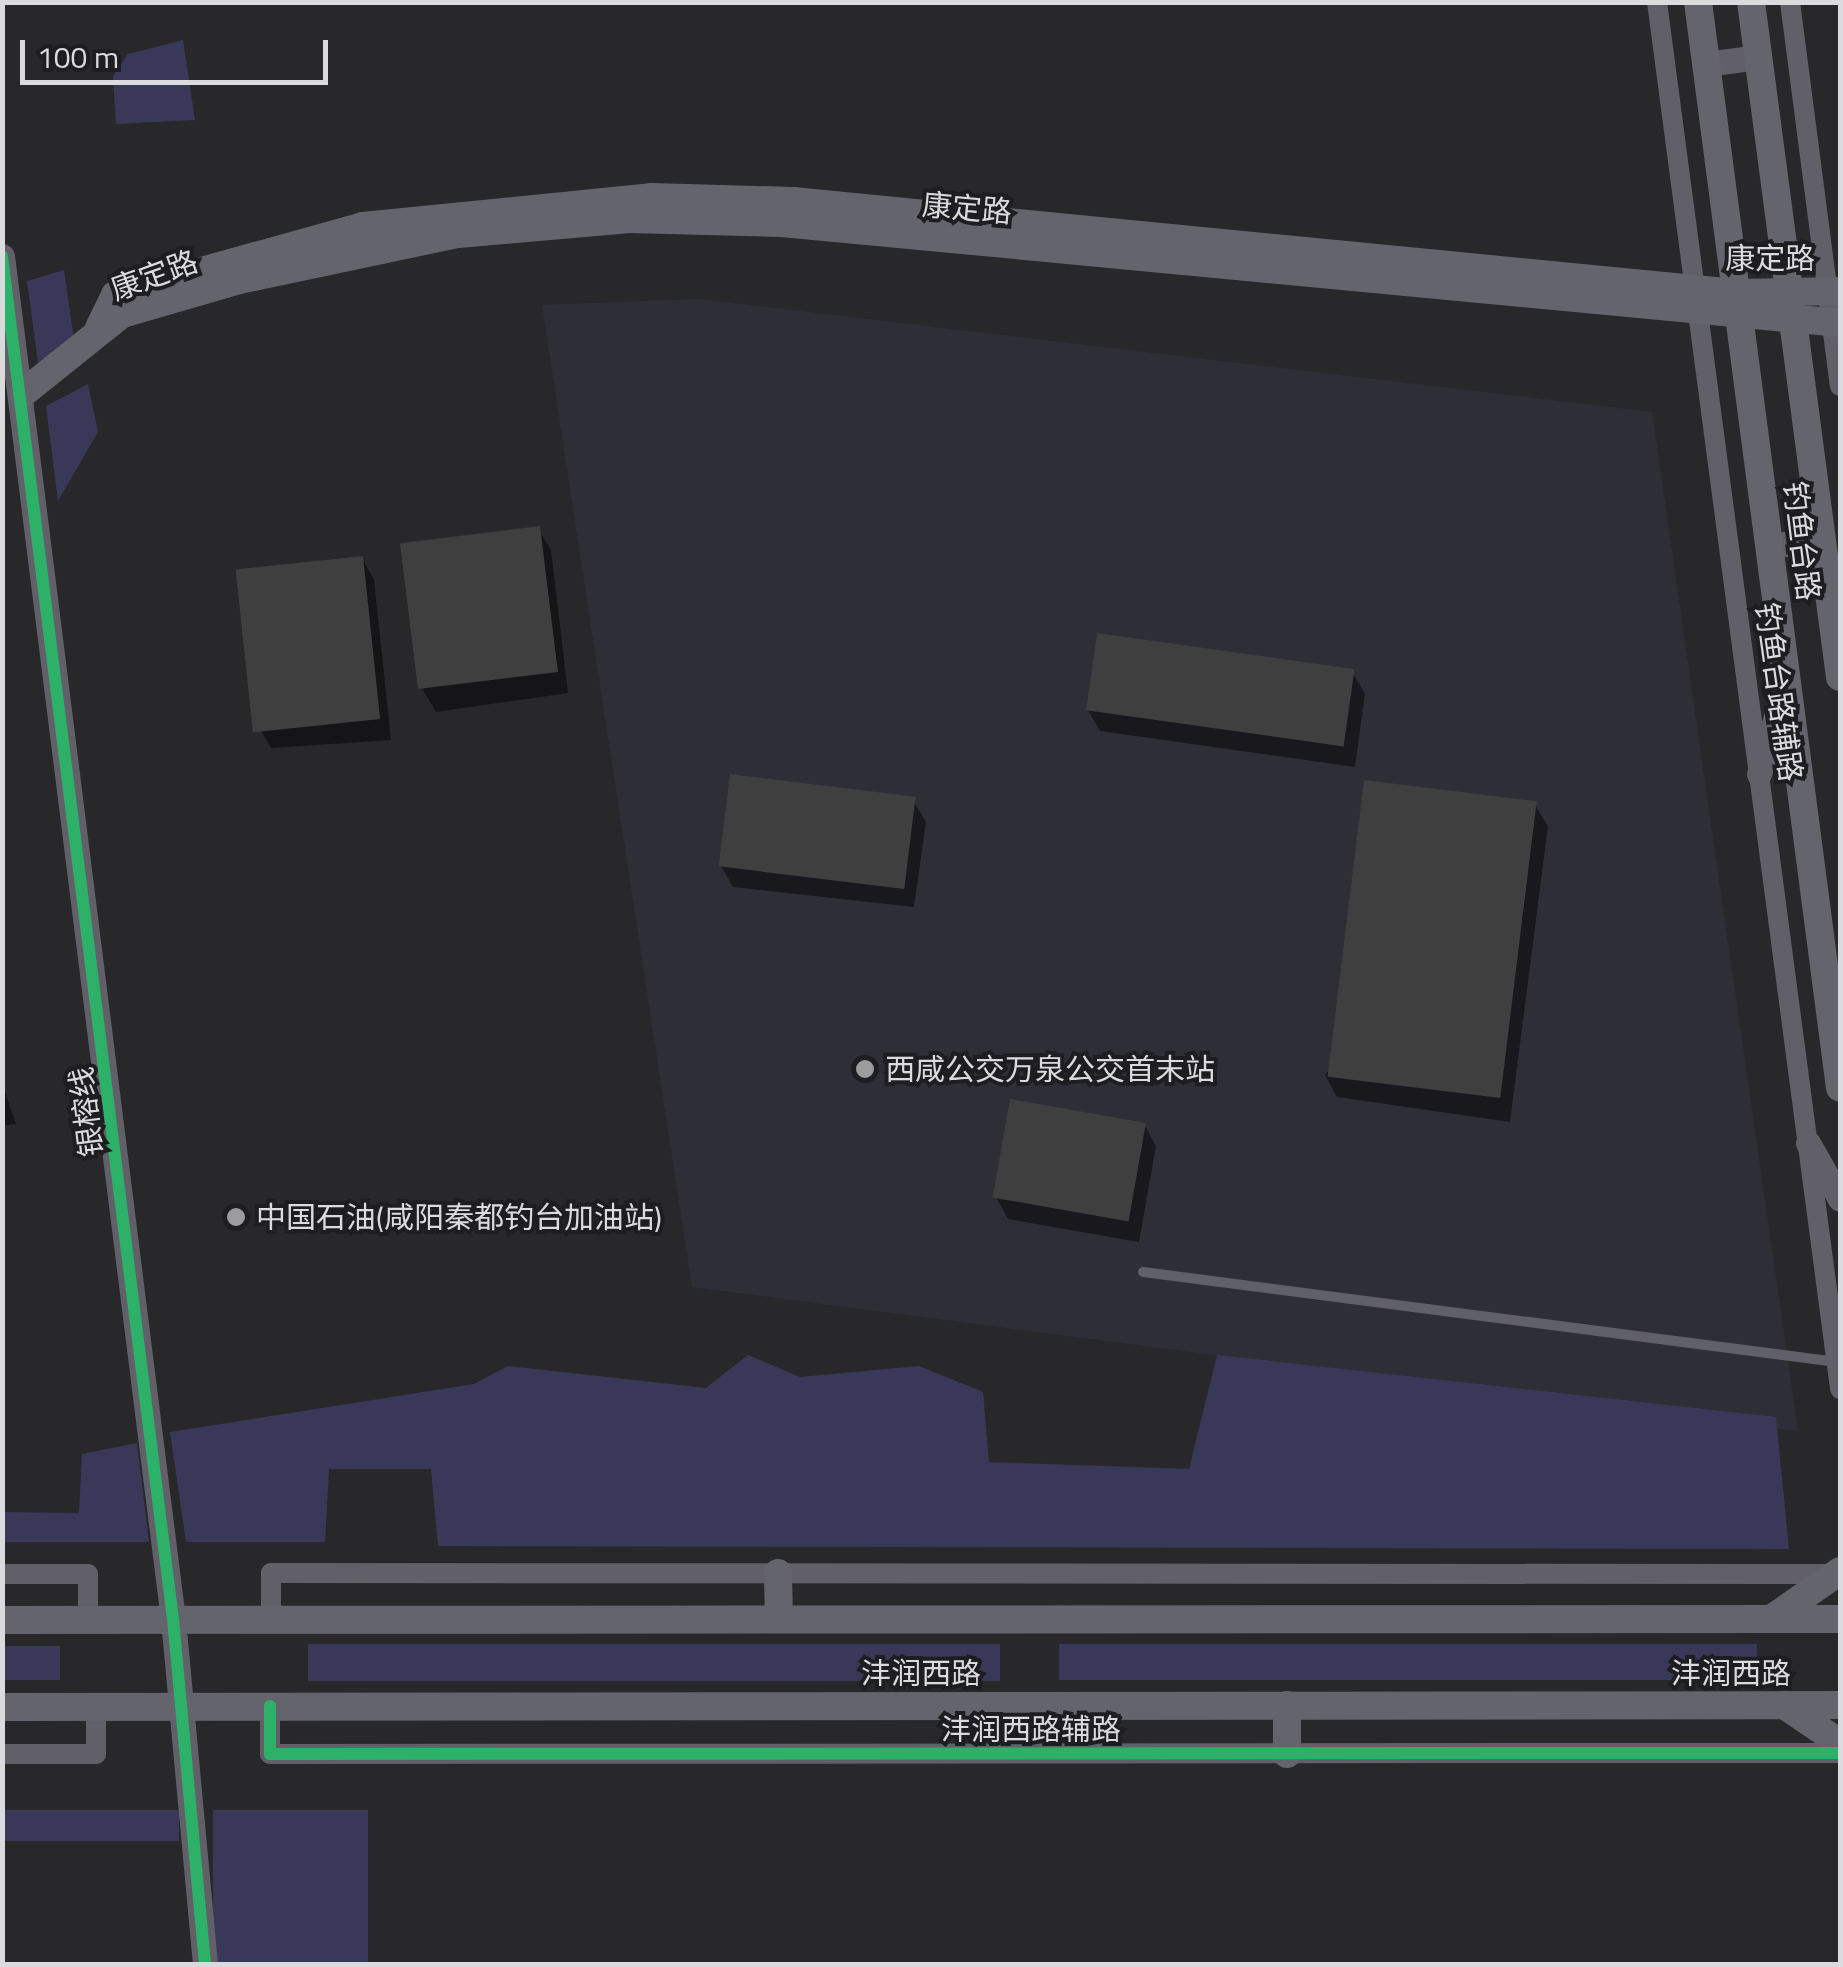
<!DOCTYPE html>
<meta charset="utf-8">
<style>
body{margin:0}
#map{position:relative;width:1843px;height:1967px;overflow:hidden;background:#28282b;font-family:"Titillium Web","Noto Sans SC",sans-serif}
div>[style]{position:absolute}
.built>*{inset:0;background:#2e2e37}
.green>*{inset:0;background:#3a3859;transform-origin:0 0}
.shadow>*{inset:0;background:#0007}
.building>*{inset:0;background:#3f3f40;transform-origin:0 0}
.service>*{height:10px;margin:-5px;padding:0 5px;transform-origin:5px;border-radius:5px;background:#616068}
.minor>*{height:20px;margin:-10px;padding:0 10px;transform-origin:10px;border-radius:10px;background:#616068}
.tertiary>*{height:25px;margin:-12.5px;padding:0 12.5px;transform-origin:12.5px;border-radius:12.5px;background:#616068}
.secondary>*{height:28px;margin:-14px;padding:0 14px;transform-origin:14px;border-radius:14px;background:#64646c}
.cycleway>*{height:12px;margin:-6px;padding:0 6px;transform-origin:6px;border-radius:6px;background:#2db169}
.dots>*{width:28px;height:28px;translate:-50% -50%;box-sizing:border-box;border:5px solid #1e1e22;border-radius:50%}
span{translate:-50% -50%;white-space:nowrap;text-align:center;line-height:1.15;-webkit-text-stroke:8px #1e1e22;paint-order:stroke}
.street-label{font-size:30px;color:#dbdbde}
.poi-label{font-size:30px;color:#dbdbde}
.left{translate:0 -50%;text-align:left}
.frame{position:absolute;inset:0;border:5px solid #dbdbde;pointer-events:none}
.scale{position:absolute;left:20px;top:40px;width:308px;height:45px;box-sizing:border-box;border:5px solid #dbdbde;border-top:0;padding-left:12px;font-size:30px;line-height:35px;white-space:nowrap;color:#dbdbde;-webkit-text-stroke:8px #1e1e22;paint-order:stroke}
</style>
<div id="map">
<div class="built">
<div style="clip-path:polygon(698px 299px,1652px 412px,1798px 1431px,692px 1287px,542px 305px)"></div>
</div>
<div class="green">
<div style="clip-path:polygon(183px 40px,195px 120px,116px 124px,113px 76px,128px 54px)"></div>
<div style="clip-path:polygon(64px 270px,76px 354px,40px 377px,27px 281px)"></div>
<div style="clip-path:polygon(88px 384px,98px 432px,58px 501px,46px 406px)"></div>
<div style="clip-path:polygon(748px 1355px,800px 1377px,919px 1366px,983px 1392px,989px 1462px,1189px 1469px,1217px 1355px,1776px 1417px,1789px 1549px,438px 1546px,431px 1469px,329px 1469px,325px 1542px,186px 1542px,170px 1432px,474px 1384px,508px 1366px,706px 1388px)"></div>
<div style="clip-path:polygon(137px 1443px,149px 1542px,3px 1542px,3px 1512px,79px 1513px,82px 1454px)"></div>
<div style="left:308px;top:1644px;width:692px;height:37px"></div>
<div style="left:1059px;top:1644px;width:698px;height:36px"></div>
<div style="left:3px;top:1646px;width:57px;height:34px"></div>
<div style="left:2px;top:1810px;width:177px;height:31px"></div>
<div style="left:213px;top:1810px;width:155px;height:154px"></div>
</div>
<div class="shadow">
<div style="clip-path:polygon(538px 529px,551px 550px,568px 693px,436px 712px,423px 690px)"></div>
<div style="clip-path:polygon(362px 558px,374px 580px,391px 740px,271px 748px,259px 727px)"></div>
<div style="clip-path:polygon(1353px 673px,1365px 694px,1355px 767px,1100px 731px,1088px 710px)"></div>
<div style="clip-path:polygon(913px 800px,926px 822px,914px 907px,733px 887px,721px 866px)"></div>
<div style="clip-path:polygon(1535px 805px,1548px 826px,1510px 1122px,1337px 1097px,1325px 1075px)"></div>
<div style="clip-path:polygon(2px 1084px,16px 1124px,2px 1126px)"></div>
<div style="clip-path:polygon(1144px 1124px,1156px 1146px,1139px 1242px,1008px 1219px,996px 1197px)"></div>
</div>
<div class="building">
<div style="left:540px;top:526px;width:147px;height:141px;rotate:83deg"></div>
<div style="left:363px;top:556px;width:164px;height:128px;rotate:84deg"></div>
<div style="left:1097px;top:633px;width:260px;height:78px;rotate:8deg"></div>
<div style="left:730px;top:774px;width:187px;height:93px;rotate:7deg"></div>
<div style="left:1364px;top:780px;width:174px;height:299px;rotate:7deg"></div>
<div style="left:1010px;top:1099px;width:138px;height:100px;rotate:10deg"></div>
</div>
<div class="service">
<div style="left:1143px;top:1272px;width:700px;rotate:7.39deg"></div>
</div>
<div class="minor">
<div style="left:1657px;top:2px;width:1399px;rotate:82.48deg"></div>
<div style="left:1790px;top:2px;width:387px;rotate:82.6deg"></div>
<div style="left:2px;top:1574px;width:86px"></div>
<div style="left:88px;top:1574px;width:45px;rotate:90deg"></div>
<div style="left:271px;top:1619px;width:46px;rotate:-90deg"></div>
<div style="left:271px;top:1573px;width:1565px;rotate:0.04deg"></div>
<div style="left:270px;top:1706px;width:48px;rotate:90deg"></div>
<div style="left:270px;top:1754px;width:1570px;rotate:-0.04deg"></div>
<div style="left:2px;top:1754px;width:94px"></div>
<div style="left:96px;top:1754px;width:48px;rotate:-90deg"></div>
</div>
<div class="tertiary">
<div style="left:1706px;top:64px;width:52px;rotate:-7.7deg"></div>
<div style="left:2px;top:256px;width:1374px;rotate:82.85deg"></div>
<div style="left:173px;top:1619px;width:346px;rotate:84.7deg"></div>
<div style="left:1770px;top:546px;width:52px;rotate:-7.7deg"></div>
<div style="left:1759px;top:774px;width:95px;rotate:-73.5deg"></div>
<div style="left:1808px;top:1143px;width:64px;rotate:60.3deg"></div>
</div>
<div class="secondary">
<div style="left:1698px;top:2px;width:1095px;rotate:82.55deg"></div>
<div style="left:1751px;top:2px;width:681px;rotate:82.49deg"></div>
<div style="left:99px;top:328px;width:37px;rotate:-64deg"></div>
<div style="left:115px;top:295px;width:257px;rotate:-15.5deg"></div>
<div style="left:363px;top:226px;width:289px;rotate:-5.7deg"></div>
<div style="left:651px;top:197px;width:142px;rotate:1.6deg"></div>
<div style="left:793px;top:201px;width:947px;rotate:5.57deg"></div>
<div style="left:1736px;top:293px;width:104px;rotate:-1.1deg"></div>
<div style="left:22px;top:394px;width:128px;rotate:-38.7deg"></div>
<div style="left:122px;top:314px;width:122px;rotate:-16.2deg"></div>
<div style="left:239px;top:280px;width:224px;rotate:-11.9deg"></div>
<div style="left:458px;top:234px;width:172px;rotate:-5deg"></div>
<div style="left:629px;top:219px;width:153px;rotate:1.5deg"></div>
<div style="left:782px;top:223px;width:1063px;rotate:5.4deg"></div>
<div style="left:778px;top:1573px;width:46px;rotate:88.8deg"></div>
<div style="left:1771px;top:1619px;width:84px;rotate:-34.8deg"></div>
<div style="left:2px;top:1620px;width:1838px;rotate:-0.03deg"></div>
<div style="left:1287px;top:1705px;width:49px;rotate:90deg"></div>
<div style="left:1784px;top:1705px;width:68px;rotate:34.2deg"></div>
<div style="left:2px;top:1707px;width:1838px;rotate:-0.06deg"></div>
</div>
<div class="cycleway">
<div style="left:2px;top:256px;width:1374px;rotate:82.85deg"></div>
<div style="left:173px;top:1619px;width:346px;rotate:84.7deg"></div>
<div style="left:270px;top:1706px;width:48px;rotate:90deg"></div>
<div style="left:270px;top:1754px;width:1570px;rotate:-0.04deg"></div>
</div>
<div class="dots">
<div style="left:865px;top:1069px;background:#9c9c9f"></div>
<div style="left:236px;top:1217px;background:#9c9c9f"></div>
</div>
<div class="street-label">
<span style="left:967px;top:208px;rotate:5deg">康定路</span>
<span style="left:1770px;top:258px">康定路</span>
<span style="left:154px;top:275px;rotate:-20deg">康定路</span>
<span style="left:1802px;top:541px;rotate:83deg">钓鱼台路</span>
<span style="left:1779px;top:692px;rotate:82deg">钓鱼台路辅路</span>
<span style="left:86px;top:1112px;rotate:-97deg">银榕线</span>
<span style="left:921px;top:1673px">沣润西路</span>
<span style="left:1731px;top:1673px">沣润西路</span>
<span style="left:1031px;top:1729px">沣润西路辅路</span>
</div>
<div class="poi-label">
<span class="left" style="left:885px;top:1069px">西咸公交万泉公交首末站</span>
<span class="left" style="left:256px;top:1217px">中国石油(咸阳秦都钓台加油站)</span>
</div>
<div class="frame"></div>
<div class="scale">100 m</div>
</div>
